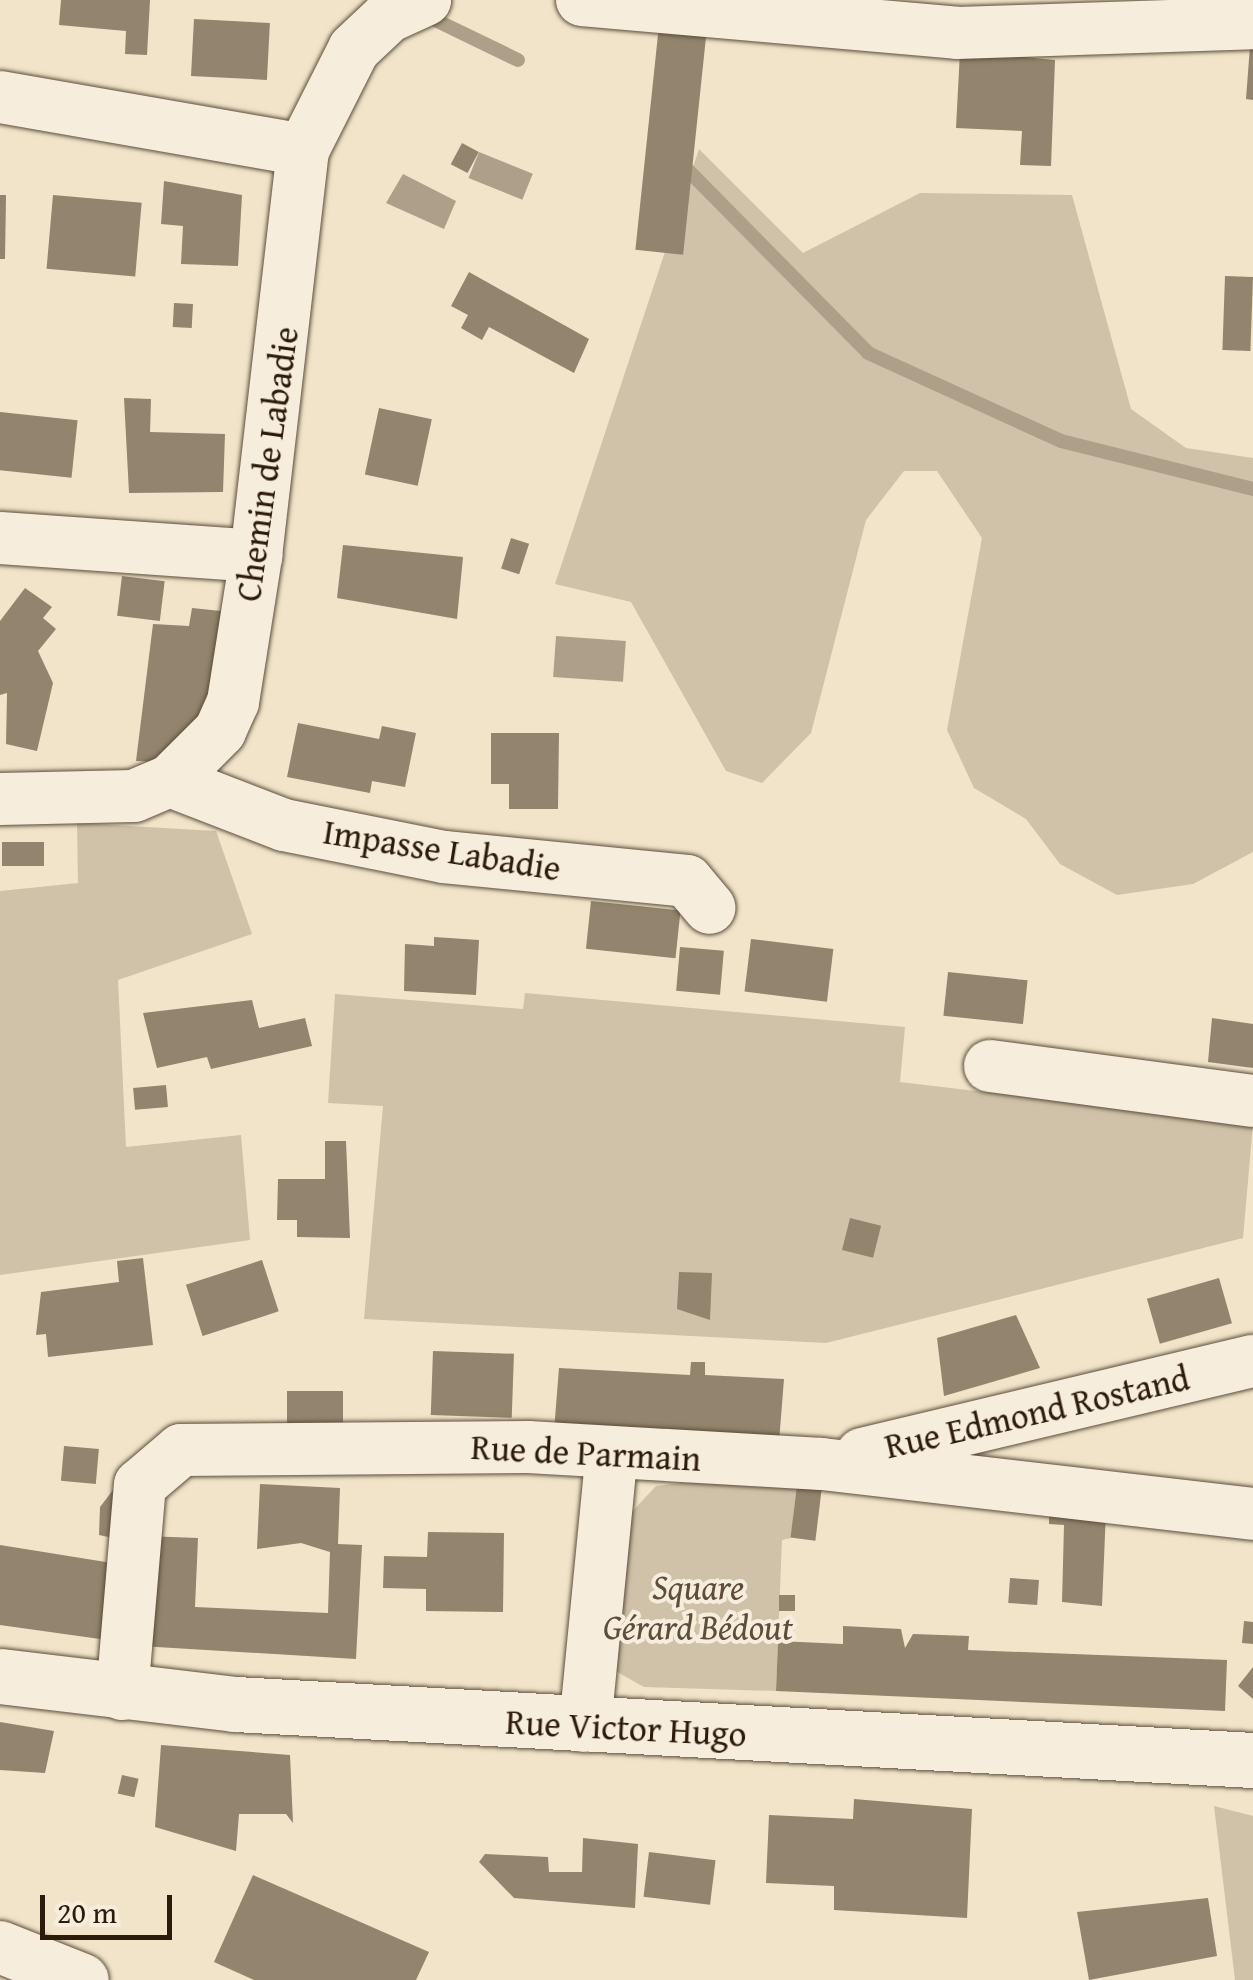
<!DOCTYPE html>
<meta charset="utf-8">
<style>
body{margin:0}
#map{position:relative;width:1253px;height:1980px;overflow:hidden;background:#f1e4c9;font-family:"Gentium Book Plus",serif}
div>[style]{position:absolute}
.green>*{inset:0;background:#d0c2a9}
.water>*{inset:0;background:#aea088;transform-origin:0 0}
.stream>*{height:14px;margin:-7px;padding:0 7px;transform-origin:7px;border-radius:7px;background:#aea088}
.building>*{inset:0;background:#92846d;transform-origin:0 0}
.roads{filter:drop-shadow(0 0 2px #5d4d3a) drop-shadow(0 0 2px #5d4d3a)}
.minor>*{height:52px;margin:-26px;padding:0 26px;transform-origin:26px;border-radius:26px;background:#f6eddc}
.secondary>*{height:55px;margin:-27.5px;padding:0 27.5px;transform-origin:27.5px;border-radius:27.5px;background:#f6eddc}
span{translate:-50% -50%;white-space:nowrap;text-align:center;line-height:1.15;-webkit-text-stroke:8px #f6eddc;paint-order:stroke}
.street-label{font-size:35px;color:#2c1b0a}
.park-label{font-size:35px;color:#5d4d3a;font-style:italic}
.scale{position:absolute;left:40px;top:1895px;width:132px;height:45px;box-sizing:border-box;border:5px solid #2c1b0a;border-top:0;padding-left:12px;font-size:30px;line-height:35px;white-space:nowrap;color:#2c1b0a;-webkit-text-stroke:8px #f6eddc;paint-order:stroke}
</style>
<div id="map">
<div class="green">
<div style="clip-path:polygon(699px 149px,803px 253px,920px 193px,1072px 195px,1131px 409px,1186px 448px,1253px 458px,1253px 852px,1193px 884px,1117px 895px,1060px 864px,1026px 819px,974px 788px,947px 730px,982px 538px,937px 471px,904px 471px,866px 520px,811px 733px,762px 783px,726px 771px,631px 602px,555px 584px)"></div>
<div style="clip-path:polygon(77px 823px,216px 831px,252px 934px,118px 980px,126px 1147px,241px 1135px,250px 1240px,0 1275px,0 891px,78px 883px)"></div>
<div style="clip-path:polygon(525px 993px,905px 1027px,900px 1082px,1253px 1124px,1243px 1238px,826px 1343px,364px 1319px,383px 1106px,328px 1103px,335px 994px,523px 1009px)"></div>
<div style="clip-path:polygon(682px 1483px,797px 1485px,791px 1538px,782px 1540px,776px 1691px,644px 1687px,612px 1669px,628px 1516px,656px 1486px)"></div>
<div style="clip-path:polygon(1214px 1806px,1253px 1816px,1253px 1980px,1235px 1980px)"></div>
</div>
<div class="water">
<div style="left:479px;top:152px;width:58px;height:28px;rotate:22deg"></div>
<div style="clip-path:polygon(403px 174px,456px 201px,444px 229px,386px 203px)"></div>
<div style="left:556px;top:636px;width:70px;height:41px;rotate:4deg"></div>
</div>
<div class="stream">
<div style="left:427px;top:16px;width:101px;rotate:25.8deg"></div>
<div style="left:673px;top:155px;width:278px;rotate:45.4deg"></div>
<div style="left:868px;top:353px;width:212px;rotate:24.5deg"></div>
<div style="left:1061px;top:441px;width:198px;rotate:14deg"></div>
</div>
<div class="building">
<div style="clip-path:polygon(61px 0,150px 0,147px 55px,125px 54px,126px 31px,59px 25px)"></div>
<div style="left:194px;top:19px;width:76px;height:57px;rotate:3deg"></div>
<div style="left:659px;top:25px;width:48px;height:226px;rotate:6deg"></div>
<div style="clip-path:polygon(1250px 46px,1253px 46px,1253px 100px,1246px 99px)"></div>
<div style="clip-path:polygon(960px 51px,1055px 60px,1051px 166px,1020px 165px,1022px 131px,956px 128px)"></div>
<div style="left:462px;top:143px;width:19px;height:24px;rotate:28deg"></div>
<div style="clip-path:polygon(164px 181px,242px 195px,238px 266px,181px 264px,183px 226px,161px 224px)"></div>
<div style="clip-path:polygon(0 195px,6px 195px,5px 259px,0 259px)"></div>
<div style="left:53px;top:195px;width:89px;height:74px;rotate:5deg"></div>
<div style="clip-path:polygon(469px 272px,589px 339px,574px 373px,489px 327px,482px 340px,461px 328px,468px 315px,451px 306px)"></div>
<div style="left:1225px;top:276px;width:28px;height:74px;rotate:2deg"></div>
<div style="left:174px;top:303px;width:19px;height:24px;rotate:3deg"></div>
<div style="clip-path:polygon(124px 398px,151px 399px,150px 432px,225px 434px,223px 492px,129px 493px)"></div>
<div style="left:379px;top:408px;width:54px;height:68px;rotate:12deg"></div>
<div style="left:0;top:412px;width:78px;height:58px;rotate:6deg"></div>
<div style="left:511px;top:538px;width:19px;height:32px;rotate:18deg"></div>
<div style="clip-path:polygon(343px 545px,463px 557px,457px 619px,337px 598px)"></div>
<div style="left:122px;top:576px;width:43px;height:40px;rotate:7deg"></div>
<div style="clip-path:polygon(25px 588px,52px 607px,43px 618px,56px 629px,38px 651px,53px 683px,37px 751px,6px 744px,7px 693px,0 695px,0 621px)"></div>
<div style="clip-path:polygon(192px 608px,221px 611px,206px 725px,165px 762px,136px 761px,153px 624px,189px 626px)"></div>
<div style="clip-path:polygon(298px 723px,379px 739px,382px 726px,416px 733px,405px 787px,372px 781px,370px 793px,287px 777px)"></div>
<div style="clip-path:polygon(491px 733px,559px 733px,558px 809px,509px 809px,509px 784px,491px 784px)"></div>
<div style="left:2px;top:842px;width:42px;height:24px"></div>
<div style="left:591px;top:901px;width:90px;height:48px;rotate:6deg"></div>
<div style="clip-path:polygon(434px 937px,479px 940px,476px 995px,404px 991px,405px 944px,434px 946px)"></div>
<div style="left:751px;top:939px;width:83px;height:53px;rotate:7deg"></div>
<div style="left:680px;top:947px;width:44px;height:44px;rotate:5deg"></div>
<div style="left:948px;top:972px;width:80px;height:44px;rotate:6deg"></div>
<div style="clip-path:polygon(252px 1000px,259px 1028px,305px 1018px,312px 1046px,211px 1069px,207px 1057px,157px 1068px,143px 1013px)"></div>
<div style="clip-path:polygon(1212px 1018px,1253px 1024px,1253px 1068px,1208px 1062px)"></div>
<div style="left:166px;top:1085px;width:22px;height:33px;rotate:85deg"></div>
<div style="clip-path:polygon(325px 1141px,346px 1141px,350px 1238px,297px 1237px,297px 1220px,277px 1220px,278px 1179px,325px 1179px)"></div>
<div style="left:850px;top:1218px;width:32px;height:33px;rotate:14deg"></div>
<div style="clip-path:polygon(143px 1258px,153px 1345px,48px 1357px,46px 1334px,36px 1335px,41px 1292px,119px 1282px,117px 1261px)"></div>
<div style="left:262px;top:1260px;width:54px;height:80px;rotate:72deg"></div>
<div style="clip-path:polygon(679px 1272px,712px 1273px,710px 1320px,677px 1309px)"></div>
<div style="left:1219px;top:1278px;width:47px;height:75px;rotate:74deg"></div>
<div style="clip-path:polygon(1016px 1315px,1040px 1368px,944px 1396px,937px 1338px)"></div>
<div style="left:433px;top:1351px;width:81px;height:64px;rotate:2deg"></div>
<div style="clip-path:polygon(691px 1362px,705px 1362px,705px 1375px,784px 1379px,779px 1442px,554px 1431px,559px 1368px,690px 1375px)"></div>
<div style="left:287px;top:1391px;width:56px;height:34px"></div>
<div style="left:64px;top:1446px;width:35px;height:35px;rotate:5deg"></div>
<div style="clip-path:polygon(260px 1484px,340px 1488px,338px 1544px,362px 1545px,356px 1659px,140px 1646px,145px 1536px,198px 1538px,195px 1607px,328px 1613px,330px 1552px,301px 1543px,257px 1549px)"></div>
<div style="left:797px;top:1485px;width:25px;height:53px;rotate:7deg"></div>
<div style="clip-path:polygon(113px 1490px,122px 1540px,99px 1535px,100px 1507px)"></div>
<div style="clip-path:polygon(1049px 1504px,1106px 1511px,1102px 1606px,1062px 1602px,1064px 1525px,1049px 1524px)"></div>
<div style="clip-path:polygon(428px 1532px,504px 1533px,503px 1612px,426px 1611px,426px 1589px,383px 1588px,384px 1556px,427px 1557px)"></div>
<div style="clip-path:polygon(0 1545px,112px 1563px,107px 1640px,0 1625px)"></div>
<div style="left:1010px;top:1578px;width:29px;height:25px;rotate:4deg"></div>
<div style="left:779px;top:1595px;width:16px;height:16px"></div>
<div style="clip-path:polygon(1244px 1621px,1253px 1622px,1253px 1644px,1242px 1643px)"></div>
<div style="clip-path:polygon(843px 1626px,901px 1629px,905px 1648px,913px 1634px,969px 1636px,968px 1650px,1227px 1660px,1225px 1711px,776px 1691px,778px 1641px,843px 1644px)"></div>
<div style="clip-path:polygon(1253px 1667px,1253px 1699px,1238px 1686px)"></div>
<div style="clip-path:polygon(0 1722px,54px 1731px,45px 1773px,0 1770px)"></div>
<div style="clip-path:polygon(161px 1745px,290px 1755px,293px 1823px,286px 1814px,239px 1814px,236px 1851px,155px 1827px)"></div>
<div style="left:122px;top:1775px;width:17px;height:19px;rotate:13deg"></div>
<div style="clip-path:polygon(854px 1799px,972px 1809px,967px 1918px,834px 1910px,834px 1886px,766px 1883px,769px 1815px,853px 1819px)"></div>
<div style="clip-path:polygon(583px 1838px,638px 1844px,635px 1908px,514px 1898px,479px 1862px,485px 1854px,548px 1857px,549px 1872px,582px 1872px)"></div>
<div style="left:649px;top:1852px;width:67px;height:45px;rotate:7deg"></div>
<div style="clip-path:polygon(253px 1875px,429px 1952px,416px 1980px,254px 1980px,214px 1962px)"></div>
<div style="clip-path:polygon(1208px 1898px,1217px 1956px,1089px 1980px,1077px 1912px)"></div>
</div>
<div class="roads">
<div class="minor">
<div style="left:582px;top:0;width:376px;rotate:5deg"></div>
<div style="left:957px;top:33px;width:296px;rotate:-1.9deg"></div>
<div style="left:0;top:97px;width:308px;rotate:9.9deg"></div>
<div style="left:0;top:538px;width:257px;rotate:4deg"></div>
<div style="left:170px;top:781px;width:122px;rotate:21.1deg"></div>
<div style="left:284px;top:825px;width:163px;rotate:11.3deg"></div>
<div style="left:444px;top:857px;width:244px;rotate:5.6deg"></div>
<div style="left:687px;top:881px;width:35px;rotate:50deg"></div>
<div style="left:0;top:799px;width:134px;rotate:-1.3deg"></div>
<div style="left:134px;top:796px;width:39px;rotate:-23deg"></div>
<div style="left:170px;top:781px;width:71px;rotate:-45deg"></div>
<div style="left:220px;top:731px;width:32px;rotate:-66deg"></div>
<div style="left:233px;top:702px;width:148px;rotate:-81deg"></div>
<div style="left:256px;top:556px;width:409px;rotate:-83.4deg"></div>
<div style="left:303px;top:150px;width:113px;rotate:-63.2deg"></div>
<div style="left:354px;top:49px;width:47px;rotate:-43.3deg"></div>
<div style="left:388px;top:17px;width:41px;rotate:-24.7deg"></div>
<div style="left:990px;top:1066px;width:265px;rotate:7.6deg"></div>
<div style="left:862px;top:1454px;width:402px;rotate:-13.4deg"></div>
<div style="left:122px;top:1694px;width:210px;rotate:-85.1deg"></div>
<div style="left:140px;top:1485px;width:54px;rotate:-40.5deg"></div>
<div style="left:181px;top:1450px;width:347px;rotate:-0.5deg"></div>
<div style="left:528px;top:1447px;width:294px;rotate:3.3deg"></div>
<div style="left:822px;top:1464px;width:434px;rotate:6.6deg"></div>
<div style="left:585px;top:1726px;width:275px;rotate:-84.4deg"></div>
<div style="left:0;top:1947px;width:89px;rotate:21.7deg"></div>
</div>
<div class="secondary">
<div style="left:0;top:1676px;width:237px;rotate:6.8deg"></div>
<div style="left:235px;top:1704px;width:1020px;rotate:3.15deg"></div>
</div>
</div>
<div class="street-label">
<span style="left:267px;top:464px;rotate:-82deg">Chemin de Labadie</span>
<span style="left:442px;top:850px;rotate:9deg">Impasse Labadie</span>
<span style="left:1037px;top:1412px;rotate:-13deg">Rue Edmond Rostand</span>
<span style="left:586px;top:1453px;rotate:3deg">Rue de Parmain</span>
<span style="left:626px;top:1728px;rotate:3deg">Rue Victor Hugo</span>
</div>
<div class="park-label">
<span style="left:698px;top:1607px">Square<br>Gérard Bédout</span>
</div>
<div class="scale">20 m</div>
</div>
